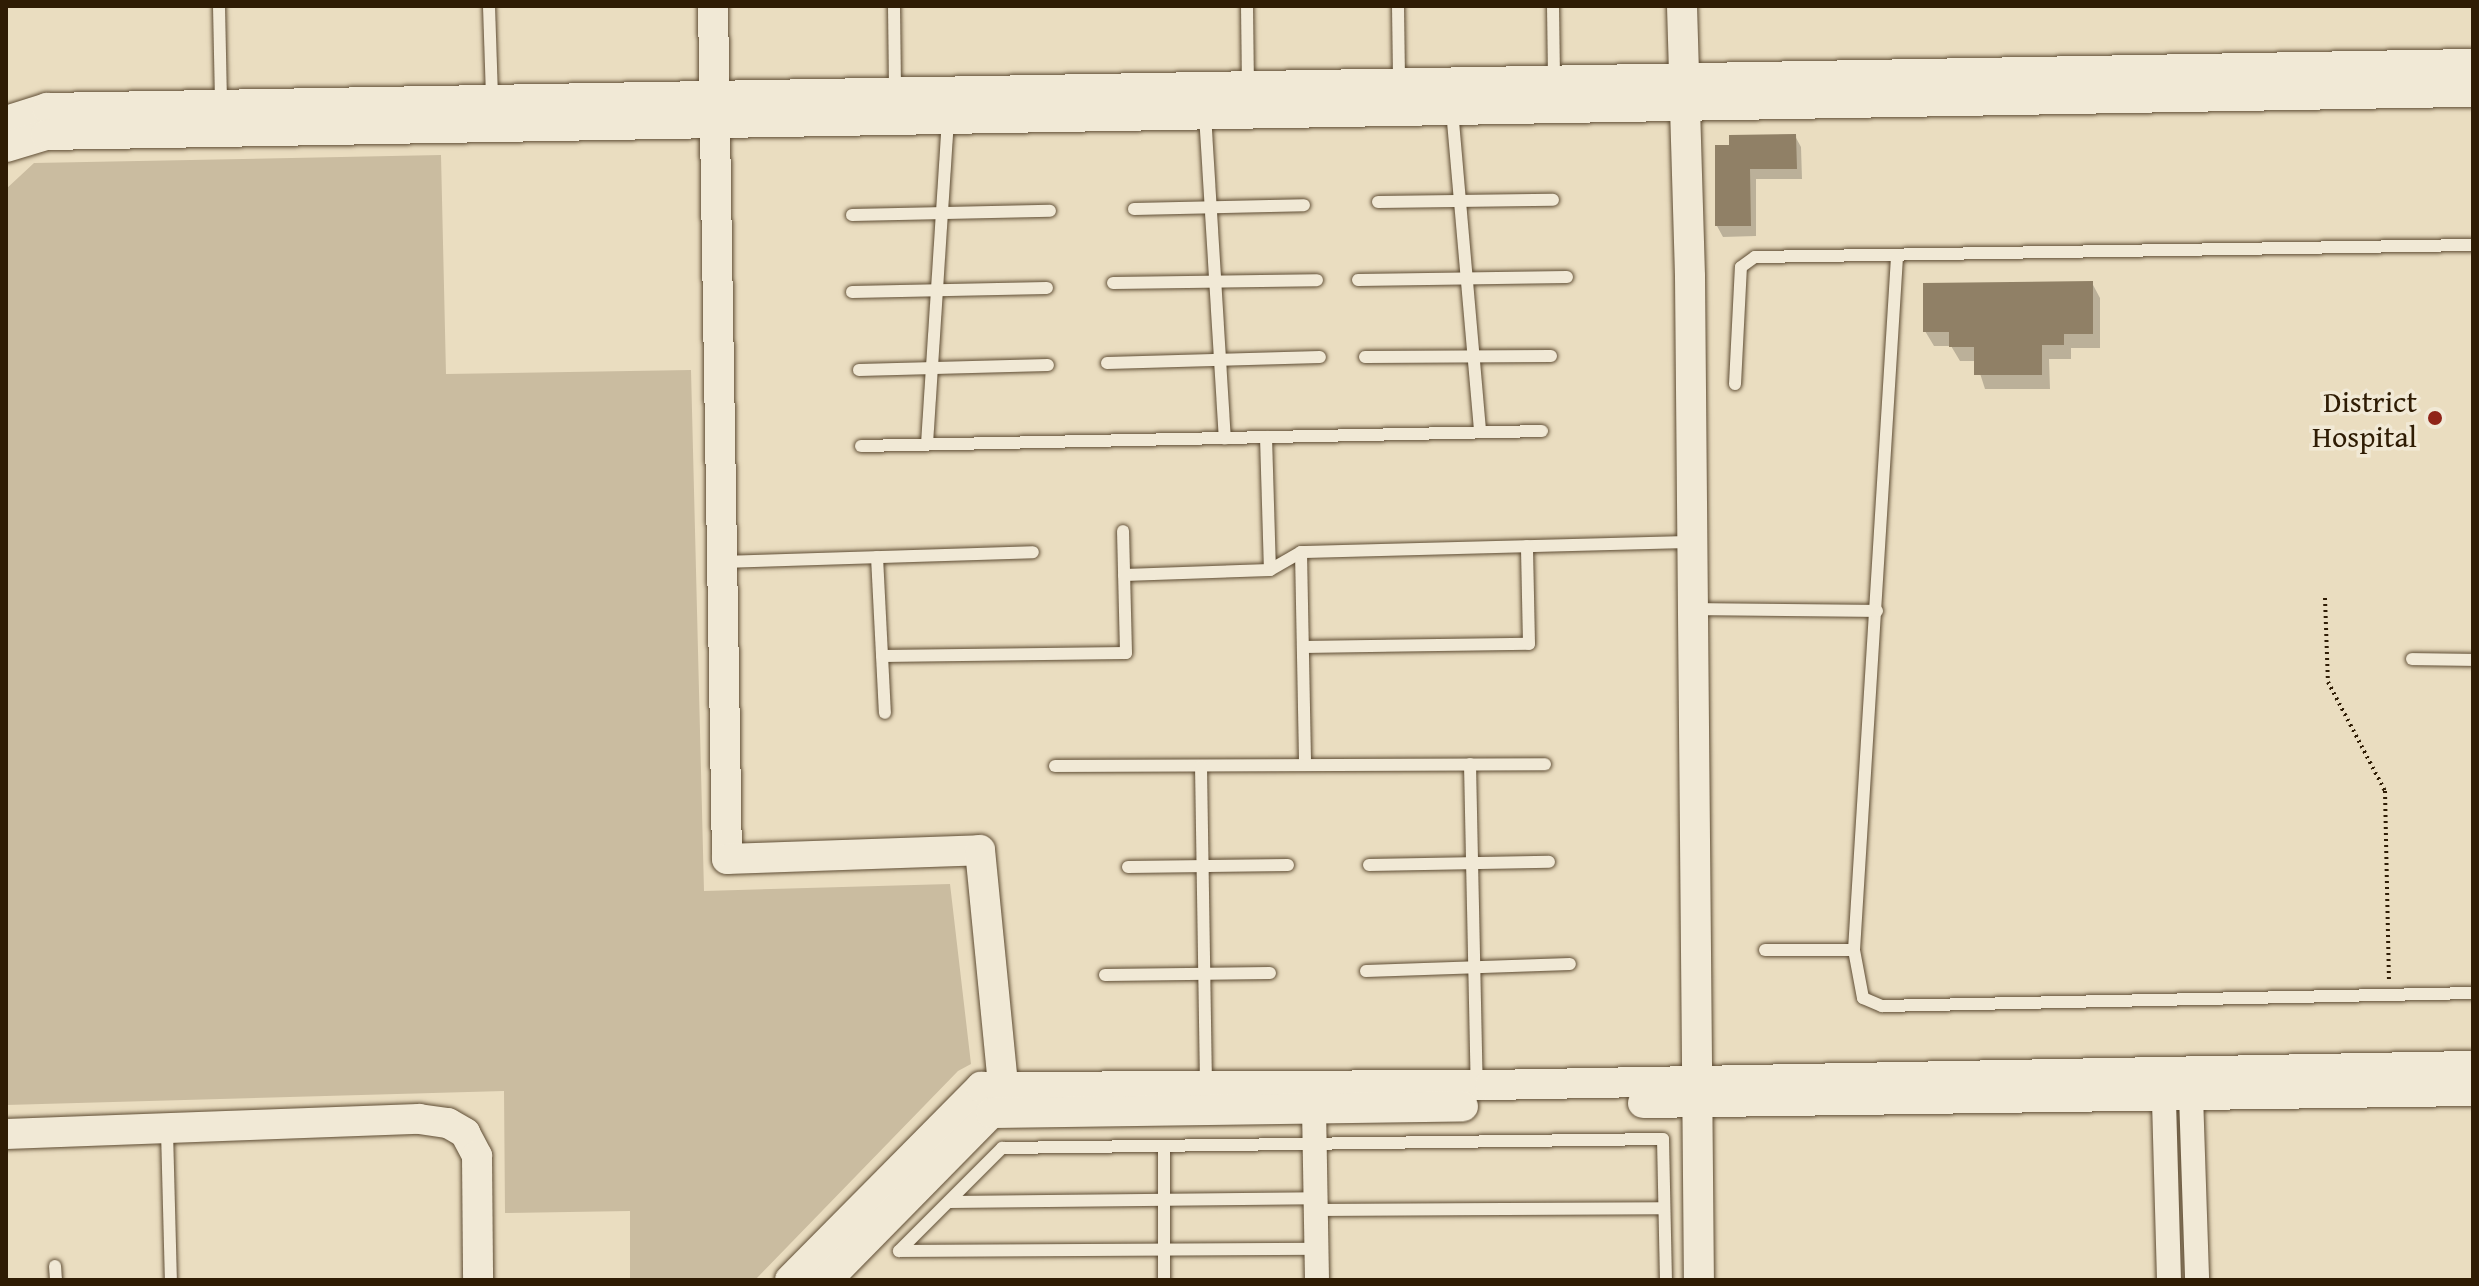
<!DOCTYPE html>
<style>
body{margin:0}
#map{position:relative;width:2479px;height:1286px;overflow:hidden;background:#eaddc0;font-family:"Gentium Book Plus",serif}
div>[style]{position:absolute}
.green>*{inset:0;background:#cabca0}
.shadow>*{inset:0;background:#0003}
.building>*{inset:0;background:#908066}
.path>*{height:4px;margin-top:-2px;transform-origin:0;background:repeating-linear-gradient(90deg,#2f1c04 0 2px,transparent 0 6px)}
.roads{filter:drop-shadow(0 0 2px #5e4c33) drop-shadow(0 0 2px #5e4c33)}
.service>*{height:12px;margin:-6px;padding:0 6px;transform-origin:6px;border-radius:6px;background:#f1e9d6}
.minor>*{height:24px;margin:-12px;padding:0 12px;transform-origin:12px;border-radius:12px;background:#f1e9d6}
.tertiary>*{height:30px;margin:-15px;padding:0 15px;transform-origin:15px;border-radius:15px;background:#f1e9d6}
.dots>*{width:22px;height:22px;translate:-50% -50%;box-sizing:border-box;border:4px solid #f1e9d6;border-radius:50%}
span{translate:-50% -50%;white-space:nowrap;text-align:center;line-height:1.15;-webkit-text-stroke:7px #f1e9d6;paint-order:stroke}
.poi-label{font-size:30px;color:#2f1c04}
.right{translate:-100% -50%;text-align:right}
.frame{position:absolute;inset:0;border:8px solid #2f1c04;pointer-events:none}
</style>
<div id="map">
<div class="green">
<div style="clip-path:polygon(441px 155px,446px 374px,691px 370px,704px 891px,950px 884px,971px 1064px,958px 1071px,755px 1280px,630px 1280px,630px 1211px,505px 1213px,504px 1091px,6px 1105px,6px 189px,34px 163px)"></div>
</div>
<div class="shadow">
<div style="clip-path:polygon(1795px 136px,1801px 147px,1802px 179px,1756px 179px,1756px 236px,1723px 237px,1717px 226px,1717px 147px)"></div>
<div style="clip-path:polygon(2092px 283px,2100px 298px,2100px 348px,2071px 348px,2071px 359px,2049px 359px,2050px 389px,1985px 389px,1976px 361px,1960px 361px,1951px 346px,1934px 346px,1925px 331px)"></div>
</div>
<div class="building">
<div style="clip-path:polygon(1796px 134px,1797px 169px,1750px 169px,1751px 226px,1715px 226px,1715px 145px,1729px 145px,1729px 135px)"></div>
<div style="clip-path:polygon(2093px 281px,2093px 334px,2064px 334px,2064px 345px,2042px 345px,2042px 375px,1974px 375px,1974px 347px,1949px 347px,1949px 332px,1923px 332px,1923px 283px)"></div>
</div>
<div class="path">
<div style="left:2325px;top:598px;width:84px;rotate:88deg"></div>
<div style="left:2328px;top:682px;width:123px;rotate:62.4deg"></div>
<div style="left:2385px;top:791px;width:189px;rotate:88.8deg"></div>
</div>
<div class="roads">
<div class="service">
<div style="left:219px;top:6px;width:98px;rotate:88.8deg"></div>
<div style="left:489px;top:6px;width:92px;rotate:88.1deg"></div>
<div style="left:894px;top:6px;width:84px;rotate:89.3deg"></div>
<div style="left:1247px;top:6px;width:78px;rotate:89.3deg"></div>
<div style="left:1398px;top:6px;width:76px;rotate:89.2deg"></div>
<div style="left:1553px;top:6px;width:73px;rotate:89.2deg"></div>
<div style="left:1452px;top:110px;width:323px;rotate:85deg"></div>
<div style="left:1205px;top:114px;width:325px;rotate:86.5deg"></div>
<div style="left:1378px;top:202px;width:175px;rotate:-0.7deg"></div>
<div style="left:1134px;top:209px;width:170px;rotate:-1.3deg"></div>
<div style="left:852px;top:215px;width:198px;rotate:-1.2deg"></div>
<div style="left:1897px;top:257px;width:694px;rotate:93.55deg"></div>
<div style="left:1854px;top:950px;width:49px;rotate:79.4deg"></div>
<div style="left:1863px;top:998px;width:21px;rotate:23deg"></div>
<div style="left:1882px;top:1006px;width:591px;rotate:-1.26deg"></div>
<div style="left:1358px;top:280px;width:209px;rotate:-0.8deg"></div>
<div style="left:1113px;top:283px;width:204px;rotate:-0.8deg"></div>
<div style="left:852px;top:292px;width:195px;rotate:-1.2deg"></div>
<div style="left:1365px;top:357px;width:186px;rotate:-0.3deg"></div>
<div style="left:1107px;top:363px;width:213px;rotate:-1.6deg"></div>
<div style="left:859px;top:370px;width:189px;rotate:-1.5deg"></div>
<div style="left:1735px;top:384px;width:117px;rotate:-87.1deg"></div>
<div style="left:1741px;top:267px;width:17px;rotate:-36deg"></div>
<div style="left:1755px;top:257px;width:718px;rotate:-0.96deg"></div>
<div style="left:1266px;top:437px;width:133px;rotate:88.3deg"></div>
<div style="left:927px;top:444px;width:324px;rotate:-86.3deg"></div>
<div style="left:861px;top:446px;width:681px;rotate:-1.26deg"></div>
<div style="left:1301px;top:552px;width:213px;rotate:88.9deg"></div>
<div style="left:877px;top:557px;width:156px;rotate:87.1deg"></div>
<div style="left:722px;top:562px;width:311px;rotate:-1.8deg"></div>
<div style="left:1124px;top:575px;width:146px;rotate:-2deg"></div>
<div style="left:1270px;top:570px;width:36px;rotate:-30deg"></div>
<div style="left:1301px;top:552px;width:390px;rotate:-1.5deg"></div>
<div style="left:1693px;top:609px;width:184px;rotate:0.6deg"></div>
<div style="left:1303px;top:647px;width:226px;rotate:-0.8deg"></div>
<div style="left:1529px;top:644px;width:98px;rotate:-91.2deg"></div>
<div style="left:882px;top:656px;width:244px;rotate:-0.7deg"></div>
<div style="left:1126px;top:653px;width:122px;rotate:-91.4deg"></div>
<div style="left:2412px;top:659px;width:61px;rotate:0.9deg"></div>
<div style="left:1470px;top:764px;width:321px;rotate:88.8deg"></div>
<div style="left:1055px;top:766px;width:490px;rotate:-0.2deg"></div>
<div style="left:1201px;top:766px;width:320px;rotate:89.1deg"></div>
<div style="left:1369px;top:865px;width:180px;rotate:-1deg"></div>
<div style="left:1128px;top:867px;width:160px;rotate:-0.7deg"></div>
<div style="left:1765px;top:950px;width:89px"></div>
<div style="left:1366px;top:971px;width:204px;rotate:-2deg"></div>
<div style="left:1105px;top:975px;width:165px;rotate:-0.7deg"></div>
<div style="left:167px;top:1131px;width:149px;rotate:88.5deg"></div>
<div style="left:1164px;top:1146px;width:134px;rotate:90deg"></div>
<div style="left:949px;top:1202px;width:366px;rotate:-0.6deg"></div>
<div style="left:1315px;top:1210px;width:349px;rotate:-0.3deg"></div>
<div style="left:899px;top:1251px;width:146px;rotate:-45deg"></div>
<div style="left:1002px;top:1148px;width:661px;rotate:-0.78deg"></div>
<div style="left:1663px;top:1139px;width:141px;rotate:88.8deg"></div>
<div style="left:899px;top:1251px;width:417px;rotate:-0.3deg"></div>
<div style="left:55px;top:1266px;width:14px;rotate:86deg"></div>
</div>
<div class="minor">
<div style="left:2183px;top:1081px;width:16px;rotate:60deg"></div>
<div style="left:2191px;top:1095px;width:185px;rotate:88.1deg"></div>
<div style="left:1314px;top:1108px;width:172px;rotate:89deg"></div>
<div style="left:2169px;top:1280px;width:184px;rotate:-91.6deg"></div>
<div style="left:2164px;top:1096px;width:17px;rotate:-59deg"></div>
</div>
<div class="tertiary">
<div style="left:713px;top:6px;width:853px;rotate:89.06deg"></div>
<div style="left:727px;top:859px;width:253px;rotate:-2deg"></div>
<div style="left:980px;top:850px;width:258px;rotate:84.4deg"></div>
<div style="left:1682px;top:6px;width:271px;rotate:88.3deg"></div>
<div style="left:1690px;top:277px;width:1003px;rotate:89.49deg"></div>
<div style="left:6px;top:121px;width:43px;rotate:-17.6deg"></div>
<div style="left:47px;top:108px;width:2426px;rotate:-1.04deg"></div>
<div style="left:6px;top:147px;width:42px;rotate:-16.7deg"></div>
<div style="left:46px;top:135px;width:2427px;rotate:-1.02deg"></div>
<div style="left:1643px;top:1103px;width:830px;rotate:-0.83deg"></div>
<div style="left:6px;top:1134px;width:413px;rotate:-2.1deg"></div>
<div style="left:419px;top:1119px;width:29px;rotate:8deg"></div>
<div style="left:448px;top:1123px;width:20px;rotate:30deg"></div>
<div style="left:465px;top:1133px;width:26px;rotate:62deg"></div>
<div style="left:477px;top:1156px;width:124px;rotate:89.5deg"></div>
<div style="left:790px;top:1280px;width:272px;rotate:-45.3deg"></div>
<div style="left:981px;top:1087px;width:509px;rotate:-0.23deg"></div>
<div style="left:1490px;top:1085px;width:983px;rotate:-1.11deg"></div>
<div style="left:827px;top:1280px;width:234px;rotate:-45.5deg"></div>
<div style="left:991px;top:1113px;width:472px;rotate:-0.8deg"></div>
</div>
</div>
<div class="dots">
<div style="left:2435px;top:418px;background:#8f2418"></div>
</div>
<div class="poi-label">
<span class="right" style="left:2417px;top:418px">District<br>Hospital</span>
</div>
<div class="frame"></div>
</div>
